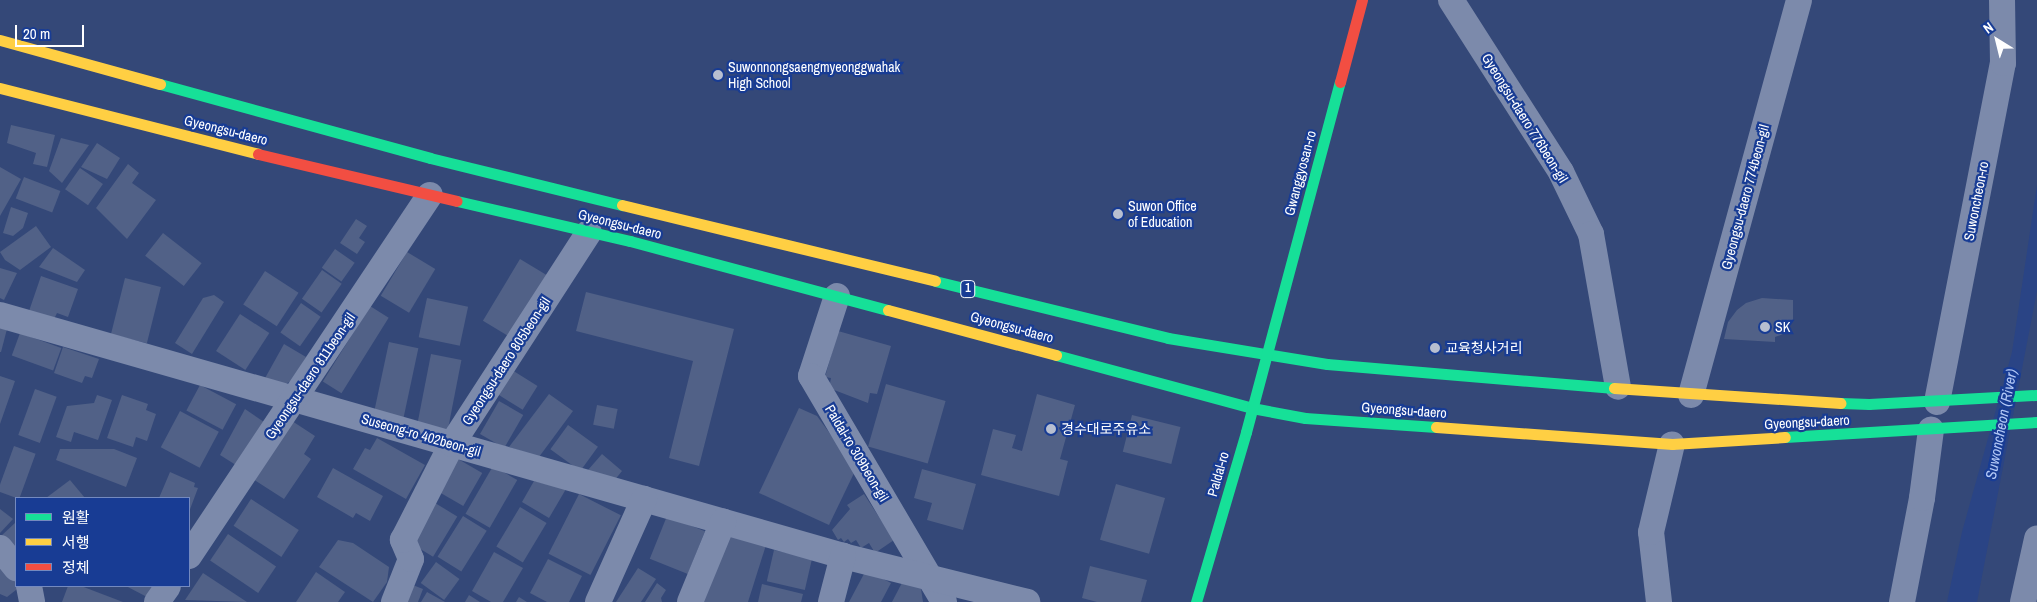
<!DOCTYPE html>
<meta charset="utf-8">
<style>
body{margin:0}
#map{position:relative;width:2037px;height:602px;overflow:hidden;background:#344878;font-family:"Archivo Narrow","Noto Sans KR",sans-serif}
div>[style]{position:absolute}
.water>*{inset:0;background:#2a4485}
.building>*{inset:0;background:#516187;transform-origin:0 0}
.street>*{height:26px;margin:-13px;padding:0 13px;transform-origin:13px;border-radius:13px;background:#7c8aab}
.fast>*{height:11px;margin:-5.5px;padding:0 5.5px;transform-origin:5.5px;border-radius:5.5px;background:#16e098}
.slow>*{height:11px;margin:-5.5px;padding:0 5.5px;transform-origin:5.5px;border-radius:5.5px;background:#ffcf43}
.jam>*{height:11px;margin:-5.5px;padding:0 5.5px;transform-origin:5.5px;border-radius:5.5px;background:#f24e42}
.dots>*{width:14px;height:14px;translate:-50% -50%;box-sizing:border-box;border:2px solid #183c94;border-radius:50%}
span{translate:-50% -50%;white-space:nowrap;text-align:center;line-height:1.15;-webkit-text-stroke:4.5px #183c94;paint-order:stroke}
.shield-label span{padding:1px 4px;background:#183c94;border:1px solid;border-radius:4px;-webkit-text-stroke-width:0}
.shield-label{font-size:12px;color:#fff;font-weight:700}
.poi-label{font-size:14px;color:#fff}
.left{translate:0 -50%;text-align:left}
.street-label{font-size:14px;color:#fff}
.water-label{font-size:15px;color:#b4c9f7;font-style:italic}
.legend{position:absolute;left:15px;top:497px;width:175px;height:90px;box-sizing:border-box;background:#183c94;border:1px solid #748abf;margin:0;padding:6px 9px;list-style:none;font-size:15px;color:#fff}
.legend li{display:flex;align-items:center;gap:10px;height:25px}
.legend b{width:25px;border:1px solid #748abf}
.north{position:absolute;left:1972px;top:15px;width:50px;height:50px;-webkit-text-stroke:4px #183c94;paint-order:stroke;rotate:324deg;font-size:14px;font-weight:700;line-height:20px;text-align:center;color:#fff}
.north::after{content:'';display:block;margin:auto;width:18px;height:22px;background:#fff;clip-path:polygon(50% 0,100% 100%,50% 72%,0 100%)}
.scale{position:absolute;left:15px;top:25px;width:69px;height:22px;box-sizing:border-box;border:2px solid #fff;border-top:0;padding-left:6px;font-size:15px;line-height:18px;white-space:nowrap;color:#fff;-webkit-text-stroke:4px #183c94;paint-order:stroke}
</style>
<div id="map">
<div class="water">
<div style="clip-path:polygon(2037px 185px,2037px 291px,1977px 602px,1947px 602px,1962px 532px,2012px 352px)"></div>
</div>
<div class="building">
<div style="clip-path:polygon(11px 125px,55px 135px,47px 167px,33px 164px,36px 153px,7px 143px)"></div>
<div style="clip-path:polygon(61px 138px,89px 145px,62px 183px,49px 171px)"></div>
<div style="clip-path:polygon(97px 143px,120px 158px,107px 179px,81px 167px)"></div>
<div style="clip-path:polygon(128px 164px,139px 173px,132px 183px,156px 200px,127px 239px,96px 208px)"></div>
<div style="clip-path:polygon(0 167px,21px 179px,0 216px)"></div>
<div style="left:80px;top:168px;width:28px;height:26px;rotate:35deg"></div>
<div style="left:24px;top:177px;width:39px;height:23px;rotate:21deg"></div>
<div style="clip-path:polygon(11px 207px,28px 213px,23px 228px,13px 236px,3px 233px)"></div>
<div style="clip-path:polygon(356px 219px,367px 226px,359px 238px,365px 242px,357px 254px,340px 243px)"></div>
<div style="clip-path:polygon(36px 226px,51px 247px,20px 270px,5px 260px,0 252px)"></div>
<div style="left:163px;top:233px;width:49px;height:29px;rotate:38deg"></div>
<div style="clip-path:polygon(53px 248px,85px 270px,77px 282px,39px 267px)"></div>
<div style="left:335px;top:249px;width:24px;height:23px;rotate:35deg"></div>
<div style="left:407px;top:252px;width:33px;height:51px;rotate:31deg"></div>
<div style="left:520px;top:259px;width:31px;height:72px;rotate:31deg"></div>
<div style="clip-path:polygon(0 268px,17px 273px,4px 300px,0 298px)"></div>
<div style="left:322px;top:270px;width:24px;height:35px;rotate:35deg"></div>
<div style="left:265px;top:271px;width:40px;height:40px;rotate:33deg"></div>
<div style="clip-path:polygon(41px 276px,78px 289px,68px 317px,57px 313px,54px 319px,28px 314px)"></div>
<div style="left:125px;top:278px;width:37px;height:58px;rotate:14deg"></div>
<div style="clip-path:polygon(586px 292px,734px 329px,699px 466px,669px 458px,693px 361px,576px 331px)"></div>
<div style="clip-path:polygon(214px 295px,224px 302px,192px 354px,175px 343px,203px 298px)"></div>
<div style="left:427px;top:298px;width:42px;height:40px;rotate:12deg"></div>
<div style="clip-path:polygon(1762px 298px,1793px 300px,1793px 319px,1786px 333px,1775px 337px,1775px 342px,1724px 339px,1728px 322px,1737px 310px,1746px 303px)"></div>
<div style="left:301px;top:303px;width:24px;height:36px;rotate:35deg"></div>
<div style="left:370px;top:306px;width:22px;height:89px;rotate:32deg"></div>
<div style="left:240px;top:314px;width:35px;height:44px;rotate:33deg"></div>
<div style="clip-path:polygon(0 327px,7px 329px,1px 352px,0 352px)"></div>
<div style="clip-path:polygon(838px 331px,891px 346px,877px 394px,870px 393px,868px 403px,829px 388px,831px 378px,825px 377px)"></div>
<div style="left:20px;top:333px;width:44px;height:24px;rotate:20deg"></div>
<div style="left:389px;top:342px;width:30px;height:76px;rotate:12deg"></div>
<div style="clip-path:polygon(284px 344px,306px 357px,293px 380px,278px 388px,264px 380px)"></div>
<div style="clip-path:polygon(63px 347px,99px 359px,92px 378px,85px 376px,82px 383px,54px 373px)"></div>
<div style="left:431px;top:354px;width:31px;height:76px;rotate:11deg"></div>
<div style="left:507px;top:367px;width:36px;height:28px;rotate:32deg"></div>
<div style="clip-path:polygon(0 376px,15px 381px,0 424px)"></div>
<div style="left:886px;top:384px;width:62px;height:65px;rotate:16deg"></div>
<div style="left:200px;top:385px;width:41px;height:29px;rotate:28deg"></div>
<div style="left:35px;top:389px;width:23px;height:49px;rotate:20deg"></div>
<div style="clip-path:polygon(549px 394px,573px 411px,539px 457px,509px 447px)"></div>
<div style="clip-path:polygon(1037px 394px,1075px 405px,1060px 459px,1068px 461px,1059px 496px,981px 475px,993px 429px,1016px 435px,1012px 448px,1022px 451px)"></div>
<div style="clip-path:polygon(97px 395px,112px 400px,98px 440px,74px 432px,71px 442px,56px 437px,67px 406px,94px 403px)"></div>
<div style="clip-path:polygon(122px 395px,148px 404px,146px 410px,156px 414px,147px 441px,136px 437px,133px 447px,107px 438px)"></div>
<div style="left:499px;top:401px;width:28px;height:38px;rotate:30deg"></div>
<div style="left:597px;top:405px;width:21px;height:20px;rotate:11deg"></div>
<div style="clip-path:polygon(799px 408px,817px 416px,856px 469px,829px 525px,759px 493px)"></div>
<div style="clip-path:polygon(245px 409px,267px 424px,239px 467px,220px 455px)"></div>
<div style="left:180px;top:411px;width:44px;height:41px;rotate:28deg"></div>
<div style="left:1132px;top:415px;width:50px;height:38px;rotate:14deg"></div>
<div style="clip-path:polygon(292px 421px,315px 436px,304px 454px,311px 459px,284px 499px,253px 479px)"></div>
<div style="left:568px;top:425px;width:37px;height:30px;rotate:36deg"></div>
<div style="clip-path:polygon(377px 438px,425px 465px,406px 499px,353px 469px,365px 448px,370px 450px)"></div>
<div style="left:14px;top:446px;width:23px;height:48px;rotate:20deg"></div>
<div style="clip-path:polygon(60px 449px,114px 449px,137px 458px,126px 487px,56px 460px)"></div>
<div style="clip-path:polygon(602px 454px,622px 471px,614px 481px,588px 470px)"></div>
<div style="left:458px;top:459px;width:28px;height:38px;rotate:30deg"></div>
<div style="left:493px;top:466px;width:28px;height:55px;rotate:30deg"></div>
<div style="clip-path:polygon(333px 468px,383px 496px,370px 521px,356px 513px,353px 518px,317px 497px)"></div>
<div style="clip-path:polygon(922px 469px,976px 484px,963px 530px,927px 520px,932px 503px,914px 498px)"></div>
<div style="clip-path:polygon(170px 472px,195px 483px,194px 487px,198px 488px,189px 512px,189px 498px,159px 498px)"></div>
<div style="clip-path:polygon(70px 480px,85px 498px,46px 498px)"></div>
<div style="clip-path:polygon(534px 481px,566px 489px,549px 518px,522px 502px)"></div>
<div style="left:1116px;top:484px;width:51px;height:58px;rotate:16deg"></div>
<div style="left:579px;top:494px;width:47px;height:67px;rotate:27deg"></div>
<div style="clip-path:polygon(864px 494px,894px 540px,875px 553px,869px 543px,861px 548px,856px 540px,851px 543px,848px 539px,844px 542px,841px 538px,838px 540px,832px 530px,850px 509px,847px 505px)"></div>
<div style="left:251px;top:499px;width:57px;height:32px;rotate:33deg"></div>
<div style="left:435px;top:503px;width:26px;height:47px;rotate:31deg"></div>
<div style="left:520px;top:507px;width:31px;height:46px;rotate:31deg"></div>
<div style="clip-path:polygon(0 509px,13px 519px,0 533px)"></div>
<div style="left:463px;top:516px;width:28px;height:48px;rotate:32deg"></div>
<div style="left:667px;top:516px;width:41px;height:46px;rotate:22deg"></div>
<div style="clip-path:polygon(16px 522px,16px 553px,0 537px)"></div>
<div style="clip-path:polygon(727px 533px,766px 545px,748px 602px,700px 602px)"></div>
<div style="left:228px;top:534px;width:58px;height:32px;rotate:34deg"></div>
<div style="clip-path:polygon(338px 540px,353px 543px,389px 567px,387px 582px,373px 602px,319px 567px)"></div>
<div style="left:774px;top:550px;width:39px;height:32px;rotate:13deg"></div>
<div style="clip-path:polygon(494px 552px,523px 568px,503px 602px,491px 602px,472px 591px)"></div>
<div style="clip-path:polygon(0 558px,16px 578px,16px 586px,21px 586px,7px 597px,0 594px)"></div>
<div style="clip-path:polygon(548px 559px,582px 576px,569px 602px,547px 602px,530px 593px)"></div>
<div style="left:436px;top:562px;width:29px;height:26px;rotate:36deg"></div>
<div style="clip-path:polygon(1090px 566px,1147px 580px,1141px 602px,1097px 602px,1082px 598px)"></div>
<div style="clip-path:polygon(638px 568px,656px 579px,641px 602px,616px 602px)"></div>
<div style="clip-path:polygon(866px 570px,891px 583px,881px 602px,849px 602px)"></div>
<div style="clip-path:polygon(316px 572px,345px 592px,338px 602px,296px 602px)"></div>
<div style="clip-path:polygon(203px 573px,247px 602px,185px 600px)"></div>
<div style="clip-path:polygon(906px 575px,920px 582px,923px 602px,892px 602px)"></div>
<div style="clip-path:polygon(405px 582px,423px 589px,418px 602px,397px 602px)"></div>
<div style="clip-path:polygon(657px 583px,666px 590px,661px 598px,662px 602px,645px 602px)"></div>
<div style="clip-path:polygon(762px 584px,803px 594px,801px 602px,758px 602px)"></div>
<div style="clip-path:polygon(68px 586px,81px 586px,123px 602px,62px 602px)"></div>
<div style="clip-path:polygon(126px 586px,153px 586px,147px 597px)"></div>
<div style="clip-path:polygon(427px 592px,445px 602px,421px 602px)"></div>
<div style="clip-path:polygon(469px 595px,480px 602px,465px 602px)"></div>
<div style="clip-path:polygon(519px 597px,527px 602px,516px 602px)"></div>
</div>
<div class="street">
<div style="left:1451px;top:0;width:204px;rotate:57.4deg"></div>
<div style="left:1561px;top:172px;width:69px;rotate:64.2deg"></div>
<div style="left:1591px;top:234px;width:155px;rotate:80deg"></div>
<div style="left:837px;top:296px;width:84px;rotate:108deg"></div>
<div style="left:811px;top:376px;width:262px;rotate:59.5deg"></div>
<div style="left:0;top:315px;width:877px;rotate:15.95deg"></div>
<div style="left:843px;top:556px;width:190px;rotate:14deg"></div>
<div style="left:1691px;top:395px;width:409px;rotate:-74.7deg"></div>
<div style="left:1937px;top:402px;width:345px;rotate:-79deg"></div>
<div style="left:2003px;top:63px;width:63px;rotate:-90.9deg"></div>
<div style="left:0;top:548px;width:26px;rotate:51deg"></div>
<div style="left:189px;top:556px;width:434px;rotate:-56.3deg"></div>
<div style="left:29px;top:586px;width:16px;rotate:79deg"></div>
<div style="left:157px;top:602px;width:19px;rotate:-55deg"></div>
<div style="left:394px;top:602px;width:46px;rotate:-68.4deg"></div>
<div style="left:411px;top:559px;width:21px;rotate:-113deg"></div>
<div style="left:403px;top:540px;width:108px;rotate:-63deg"></div>
<div style="left:452px;top:444px;width:252px;rotate:-57.1deg"></div>
<div style="left:598px;top:602px;width:113px;rotate:-65.9deg"></div>
<div style="left:690px;top:602px;width:87px;rotate:-67.6deg"></div>
<div style="left:831px;top:602px;width:48px;rotate:-75.4deg"></div>
<div style="left:1659px;top:602px;width:70px;rotate:-96.5deg"></div>
<div style="left:1651px;top:532px;width:90px;rotate:-76.6deg"></div>
<div style="left:1902px;top:602px;width:106px;rotate:-79.1deg"></div>
<div style="left:1922px;top:498px;width:69px;rotate:-82.5deg"></div>
<div style="left:2023px;top:602px;width:65px;rotate:-77.5deg"></div>
</div>
<div class="fast">
<div style="left:160px;top:84px;width:280px;rotate:15.3deg"></div>
<div style="left:430px;top:158px;width:198px;rotate:13.8deg"></div>
<div style="left:457px;top:201px;width:178px;rotate:13deg"></div>
<div style="left:630px;top:241px;width:267px;rotate:15deg"></div>
<div style="left:935px;top:281px;width:240px;rotate:13.7deg"></div>
<div style="left:1168px;top:338px;width:161px;rotate:9.3deg"></div>
<div style="left:1327px;top:364px;width:288px;rotate:4.8deg"></div>
<div style="left:1056px;top:355px;width:203px;rotate:15.1deg"></div>
<div style="left:1252px;top:408px;width:54px;rotate:10.7deg"></div>
<div style="left:1305px;top:418px;width:131px;rotate:3.9deg"></div>
<div style="left:1841px;top:403px;width:28px;rotate:2deg"></div>
<div style="left:1869px;top:404px;width:168px;rotate:-3.1deg"></div>
<div style="left:1785px;top:437px;width:252px;rotate:-3.4deg"></div>
<div style="left:1196px;top:602px;width:177px;rotate:-73.6deg"></div>
<div style="left:1246px;top:432px;width:362px;rotate:-75deg"></div>
</div>
<div class="slow">
<div style="left:0;top:40px;width:166px;rotate:15.4deg"></div>
<div style="left:0;top:88px;width:266px;rotate:14.3deg"></div>
<div style="left:622px;top:205px;width:322px;rotate:13.6deg"></div>
<div style="left:888px;top:310px;width:174px;rotate:15deg"></div>
<div style="left:1614px;top:388px;width:227px;rotate:3.8deg"></div>
<div style="left:1436px;top:427px;width:237px;rotate:4.1deg"></div>
<div style="left:1672px;top:444px;width:113px;rotate:-3.5deg"></div>
</div>
<div class="jam">
<div style="left:1340px;top:82px;width:85px;rotate:-75deg"></div>
<div style="left:258px;top:154px;width:204px;rotate:13.3deg"></div>
</div>
<div class="dots">
<div style="left:718px;top:75px;background:#b8bfd0"></div>
<div style="left:1118px;top:214px;background:#b8bfd0"></div>
<div style="left:1765px;top:327px;background:#b8bfd0"></div>
<div style="left:1435px;top:348px;background:#b8bfd0"></div>
<div style="left:1051px;top:429px;background:#b8bfd0"></div>
</div>
<div class="shield-label">
<span style="left:968px;top:289px">1</span>
</div>
<div class="poi-label">
<span class="left" style="left:728px;top:75px">Suwonnongsaengmyeonggwahak<br>High School</span>
<span class="left" style="left:1128px;top:214px">Suwon Office<br>of Education</span>
<span class="left" style="left:1775px;top:327px">SK</span>
<span class="left" style="left:1445px;top:348px">교육청사거리</span>
<span class="left" style="left:1061px;top:429px">경수대로주유소</span>
</div>
<div class="street-label">
<span style="left:1525px;top:118px;rotate:58deg">Gyeongsu-daero 776beon-gil</span>
<span style="left:226px;top:130px;rotate:14deg">Gyeongsu-daero</span>
<span style="left:1300px;top:173px;rotate:-75deg">Gwanggyosan-ro</span>
<span style="left:1745px;top:197px;rotate:-75deg">Gyeongsu-daero 774beon-gil</span>
<span style="left:1976px;top:201px;rotate:-79deg">Suwoncheon-ro</span>
<span style="left:620px;top:224px;rotate:14deg">Gyeongsu-daero</span>
<span style="left:1012px;top:327px;rotate:15deg">Gyeongsu-daero</span>
<span style="left:506px;top:361px;rotate:-57deg">Gyeongsu-daero 805beon-gil</span>
<span style="left:310px;top:376px;rotate:-56deg">Gyeongsu-daero 811beon-gil</span>
<span style="left:1404px;top:410px;rotate:4deg">Gyeongsu-daero</span>
<span style="left:1807px;top:422px;rotate:-3deg">Gyeongsu-daero</span>
<span style="left:421px;top:435px;rotate:16deg">Suseong-ro 402beon-gil</span>
<span style="left:857px;top:453px;rotate:59deg">Paldal-ro 309beon-gil</span>
<span style="left:1218px;top:474px;rotate:-74deg">Paldal-ro</span>
</div>
<div class="water-label">
<span style="left:2001px;top:424px;rotate:-79deg">Suwoncheon (River)</span>
</div>
<ul class="legend">
<li><b style="height:6px;background:#16e098"></b>원활</li>
<li><b style="height:6px;background:#ffcf43"></b>서행</li>
<li><b style="height:6px;background:#f24e42"></b>정체</li>
</ul>
<div class="north">N</div>
<div class="scale">20 m</div>
</div>
